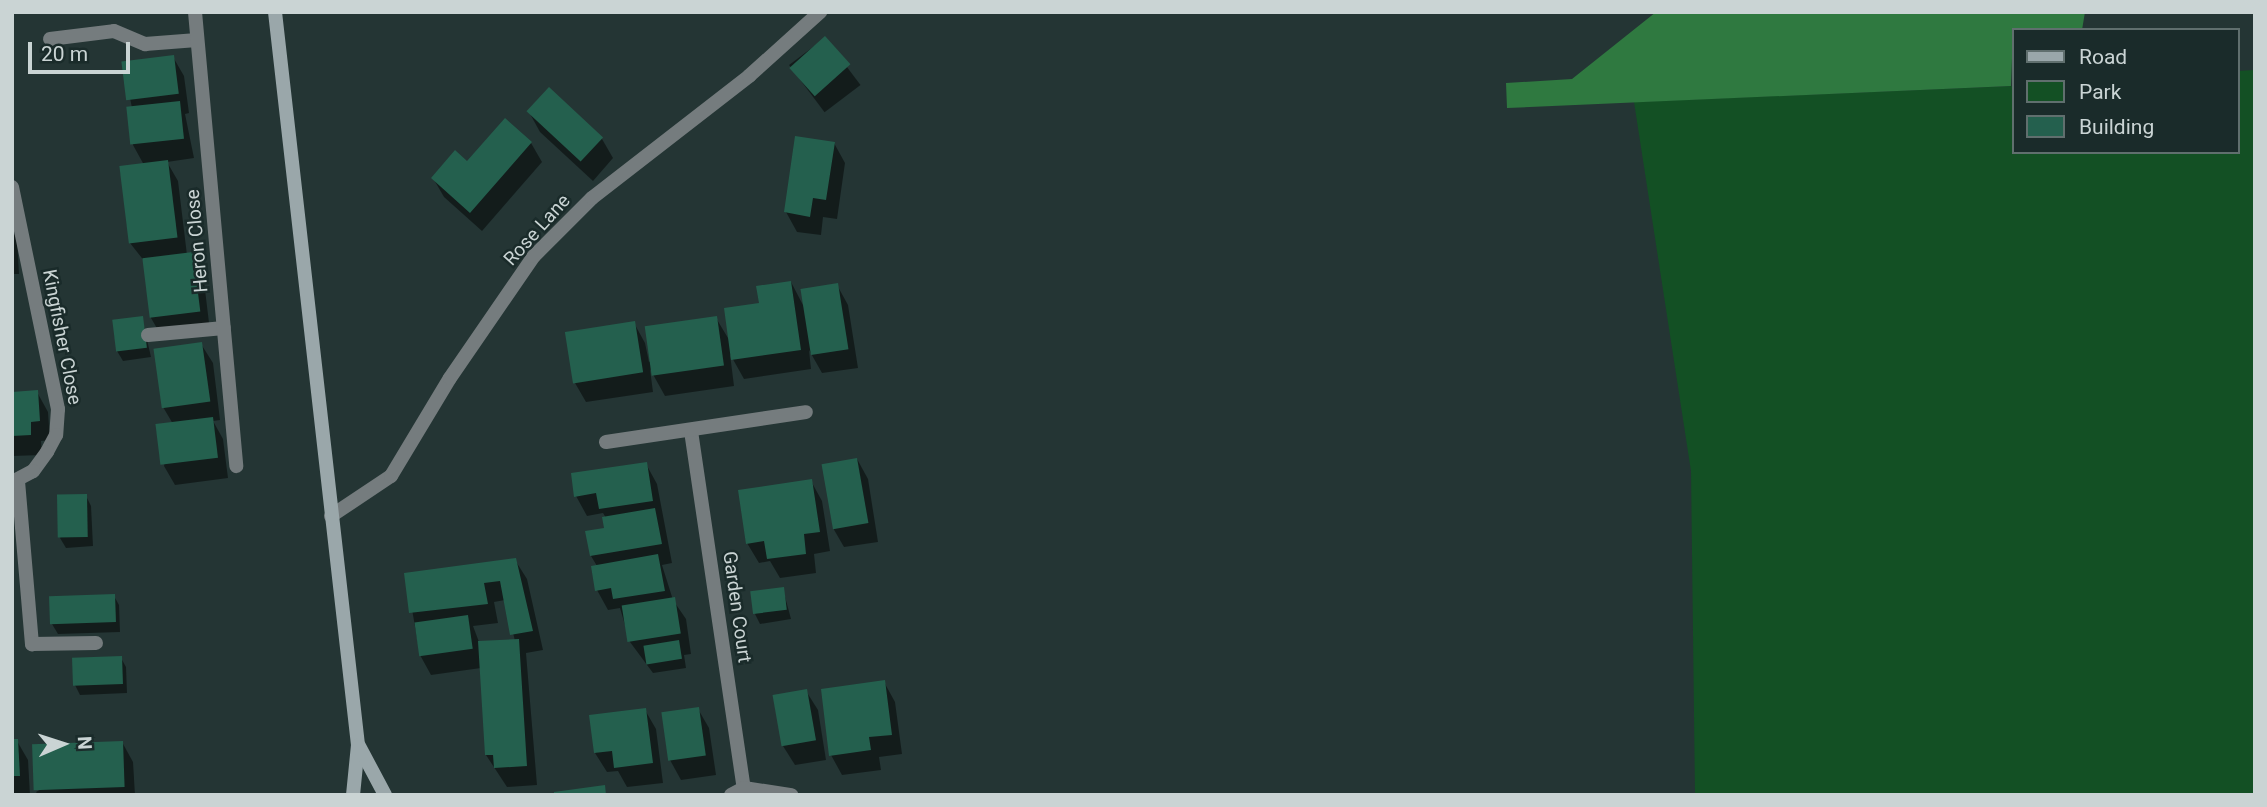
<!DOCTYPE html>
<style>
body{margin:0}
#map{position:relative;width:2267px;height:807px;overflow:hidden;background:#243534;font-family:Roboto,sans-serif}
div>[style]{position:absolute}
.green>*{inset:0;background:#135024}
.forest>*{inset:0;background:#2f7940}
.shadow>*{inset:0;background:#0007;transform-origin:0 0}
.building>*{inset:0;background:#24604e;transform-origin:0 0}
.service>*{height:14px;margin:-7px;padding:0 7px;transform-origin:7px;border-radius:7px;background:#757c7e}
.minor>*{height:14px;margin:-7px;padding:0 7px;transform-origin:7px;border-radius:7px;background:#757c7e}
.secondary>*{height:14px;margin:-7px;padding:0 7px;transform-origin:7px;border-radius:7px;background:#9aa7aa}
span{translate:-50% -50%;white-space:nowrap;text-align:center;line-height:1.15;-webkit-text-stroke:5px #1a2b2a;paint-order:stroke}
.street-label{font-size:19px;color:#cad4d4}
.frame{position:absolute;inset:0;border:14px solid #cad4d4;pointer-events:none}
.legend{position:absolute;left:2012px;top:28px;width:228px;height:126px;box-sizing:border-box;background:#1a2b2a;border:2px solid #606f6e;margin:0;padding:9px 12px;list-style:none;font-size:21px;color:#cad4d4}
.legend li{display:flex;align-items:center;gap:14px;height:35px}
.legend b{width:35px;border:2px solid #606f6e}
.north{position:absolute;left:28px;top:709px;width:70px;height:70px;-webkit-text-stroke:5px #1a2b2a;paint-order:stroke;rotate:87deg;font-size:19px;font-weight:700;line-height:28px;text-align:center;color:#cad4d4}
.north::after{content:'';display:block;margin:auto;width:24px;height:32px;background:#cad4d4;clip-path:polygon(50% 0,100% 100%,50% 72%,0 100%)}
.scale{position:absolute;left:28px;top:42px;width:102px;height:32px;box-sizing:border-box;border:4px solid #cad4d4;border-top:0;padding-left:9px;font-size:21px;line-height:24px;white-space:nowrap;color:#cad4d4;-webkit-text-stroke:5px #1a2b2a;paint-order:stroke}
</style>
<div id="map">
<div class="green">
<div style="clip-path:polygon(2255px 70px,2255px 795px,1695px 795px,1691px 471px,1634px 102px,2013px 86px,2013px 152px,2237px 152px,2237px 71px)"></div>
</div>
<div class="forest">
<div style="clip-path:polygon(1656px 12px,2085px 12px,2082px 30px,2013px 30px,2011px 86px,1507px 108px,1506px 83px,1572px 79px)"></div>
</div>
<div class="shadow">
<div style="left:825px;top:38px;width:59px;height:45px;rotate:53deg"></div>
<div style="clip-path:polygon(173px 57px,184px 76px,189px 113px,185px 114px,194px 158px,167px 162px,178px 181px,187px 255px,192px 254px,203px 273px,210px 331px,162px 337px,151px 318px,145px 262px,130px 243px,144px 165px,133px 145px,132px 108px,123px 63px)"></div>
<div style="clip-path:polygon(529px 112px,602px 139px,613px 158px,593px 181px,540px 132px)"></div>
<div style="clip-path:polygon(531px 143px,542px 162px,482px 231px,444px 197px,433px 178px)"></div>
<div style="clip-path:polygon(834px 143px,845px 163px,837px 219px,823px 217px,821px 235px,797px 232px,786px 212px)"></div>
<div style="clip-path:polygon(12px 230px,17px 239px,19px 274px,12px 274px)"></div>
<div style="clip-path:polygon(791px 282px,804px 307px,837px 285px,848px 305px,858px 368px,822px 373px,809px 350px,811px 369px,744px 379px,730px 354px,734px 386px,665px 396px,650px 369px,653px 392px,586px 402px,575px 383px,634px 323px,645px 343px,649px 362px,716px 318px,731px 343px,761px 305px)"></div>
<div style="clip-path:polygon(142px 318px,151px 357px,123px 361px,117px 351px)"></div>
<div style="clip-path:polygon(201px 344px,213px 363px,220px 420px,213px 421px,223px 439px,228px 478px,175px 485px,164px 466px,173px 424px,163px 407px)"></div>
<div style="clip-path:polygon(37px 392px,48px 412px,50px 440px,41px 441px,42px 455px,12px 456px,12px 393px)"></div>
<div style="clip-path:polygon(857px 459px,868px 479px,878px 542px,844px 547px,833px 528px)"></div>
<div style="clip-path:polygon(646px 464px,657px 484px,672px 563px,662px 565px,673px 600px,686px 619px,691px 654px,684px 655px,686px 668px,653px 673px,630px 642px,620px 608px,608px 610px,597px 590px,597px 566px,591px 556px,606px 529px,606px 518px,603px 513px,587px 516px,576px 496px)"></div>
<div style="clip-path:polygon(811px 481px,822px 501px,830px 551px,814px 554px,816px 573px,780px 578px,770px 561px,759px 563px,747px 543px)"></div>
<div style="clip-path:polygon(86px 496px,91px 506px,93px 546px,66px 548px,60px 538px)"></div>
<div style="clip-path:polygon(evenodd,515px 560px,527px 579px,543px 650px,526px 653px,537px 785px,507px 787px,486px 755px,481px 668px,431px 675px,420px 655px,406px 575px,515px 560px,505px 600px,515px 641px,479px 642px,473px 626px,498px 623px,494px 602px,505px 600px)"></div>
<div style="clip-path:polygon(783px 589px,791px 619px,760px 624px,755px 614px)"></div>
<div style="clip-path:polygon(114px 596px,119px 605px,120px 632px,58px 634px,52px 624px,51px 598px)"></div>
<div style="clip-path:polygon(121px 658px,126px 667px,127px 693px,80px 695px,75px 685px)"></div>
<div style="clip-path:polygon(884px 682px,895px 702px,902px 754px,879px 757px,881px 770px,842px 775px,831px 755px)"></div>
<div style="clip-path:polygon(806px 691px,818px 710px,826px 760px,795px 765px,783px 746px)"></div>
<div style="clip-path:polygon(698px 709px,709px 728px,716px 775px,681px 780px,670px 760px)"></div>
<div style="clip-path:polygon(645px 710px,656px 729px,663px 783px,627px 787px,618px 771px,607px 772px,595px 753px)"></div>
<div style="clip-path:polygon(12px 741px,17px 741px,28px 760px,30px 795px,12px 795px)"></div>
<div style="clip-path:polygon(122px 742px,133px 762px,135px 795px,38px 795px,36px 792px)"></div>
</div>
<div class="building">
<div style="left:825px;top:36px;width:38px;height:48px;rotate:48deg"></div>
<div style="left:174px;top:55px;width:39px;height:53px;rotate:83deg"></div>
<div style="left:549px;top:87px;width:74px;height:33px;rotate:43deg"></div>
<div style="left:180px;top:101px;width:38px;height:54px;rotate:84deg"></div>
<div style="clip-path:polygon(505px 118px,532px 142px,470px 213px,431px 178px,455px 150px,467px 161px)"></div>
<div style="clip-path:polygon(795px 136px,835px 142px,826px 200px,813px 198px,810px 217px,784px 212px)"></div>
<div style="left:168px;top:160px;width:78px;height:49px;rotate:83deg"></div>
<div style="left:193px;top:252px;width:60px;height:51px;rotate:83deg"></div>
<div style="clip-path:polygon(791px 281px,801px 350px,731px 360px,724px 308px,759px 303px,756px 286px)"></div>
<div style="left:838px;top:283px;width:67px;height:38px;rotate:81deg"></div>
<div style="left:143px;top:316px;width:32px;height:31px;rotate:83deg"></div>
<div style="left:717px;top:316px;width:50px;height:73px;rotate:82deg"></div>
<div style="left:635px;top:321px;width:52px;height:71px;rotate:81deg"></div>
<div style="left:202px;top:342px;width:60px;height:49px;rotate:82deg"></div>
<div style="clip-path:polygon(38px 390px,40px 421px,31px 422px,31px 435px,12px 436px,12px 392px)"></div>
<div style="left:213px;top:417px;width:41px;height:58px;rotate:83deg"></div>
<div style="left:857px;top:458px;width:66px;height:36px;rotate:80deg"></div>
<div style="clip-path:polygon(647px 462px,653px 501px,599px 509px,596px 493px,574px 497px,571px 473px)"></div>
<div style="clip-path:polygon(812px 479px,820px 532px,804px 534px,806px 554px,767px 559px,764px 541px,746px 544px,738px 490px)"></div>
<div style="left:87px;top:494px;width:43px;height:30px;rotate:89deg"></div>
<div style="clip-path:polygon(655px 508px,662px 544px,590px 556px,585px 531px,604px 528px,602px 517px)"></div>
<div style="clip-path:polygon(658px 554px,665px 591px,613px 599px,611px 588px,595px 591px,591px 566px)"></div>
<div style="clip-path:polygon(516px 558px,533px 631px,510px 635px,500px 581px,484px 583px,488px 604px,409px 613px,404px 573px)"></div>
<div style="left:784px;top:587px;width:23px;height:34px;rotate:83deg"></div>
<div style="left:115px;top:594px;width:28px;height:66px;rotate:88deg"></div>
<div style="left:675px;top:597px;width:37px;height:54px;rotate:81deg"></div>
<div style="left:468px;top:615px;width:34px;height:54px;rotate:82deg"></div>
<div style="clip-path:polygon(519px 639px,527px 766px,494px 768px,493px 755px,485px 755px,478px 641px)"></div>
<div style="left:679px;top:640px;width:19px;height:36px;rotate:81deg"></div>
<div style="left:122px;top:656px;width:28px;height:50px;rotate:88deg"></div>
<div style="clip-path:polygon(885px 680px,892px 735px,869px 737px,871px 750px,829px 756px,821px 689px)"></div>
<div style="left:807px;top:689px;width:52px;height:35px;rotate:80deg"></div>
<div style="left:699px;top:707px;width:49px;height:38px;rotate:82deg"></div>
<div style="clip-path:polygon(646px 708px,653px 763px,614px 768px,612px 751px,594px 753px,589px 715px)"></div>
<div style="clip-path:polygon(12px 739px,18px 739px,20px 776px,12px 776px)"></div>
<div style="left:123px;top:741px;width:46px;height:91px;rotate:88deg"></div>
<div style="clip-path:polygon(605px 785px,606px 795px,554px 795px,554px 792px)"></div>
</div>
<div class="service">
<div style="left:50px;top:39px;width:64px;rotate:-7.1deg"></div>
<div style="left:114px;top:31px;width:34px;rotate:23deg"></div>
<div style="left:145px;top:44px;width:52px;rotate:-4.4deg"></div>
<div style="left:148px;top:335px;width:76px;rotate:-5.3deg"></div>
<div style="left:18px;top:481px;width:164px;rotate:85.1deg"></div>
<div style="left:32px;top:644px;width:64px;rotate:-0.9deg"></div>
</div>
<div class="minor">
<div style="left:195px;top:12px;width:456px;rotate:84.8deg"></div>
<div style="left:12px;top:187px;width:227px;rotate:78.3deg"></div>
<div style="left:58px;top:409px;width:26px;rotate:94deg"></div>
<div style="left:56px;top:435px;width:19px;rotate:118deg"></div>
<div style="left:47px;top:452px;width:24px;rotate:126deg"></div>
<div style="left:33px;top:471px;width:24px;rotate:152deg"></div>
<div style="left:691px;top:431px;width:361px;rotate:81.6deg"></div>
<div style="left:744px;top:788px;width:48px;rotate:8.5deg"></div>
<div style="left:606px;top:442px;width:202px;rotate:-8.5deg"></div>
<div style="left:331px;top:516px;width:72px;rotate:-33.7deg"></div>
<div style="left:391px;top:476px;width:114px;rotate:-59deg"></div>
<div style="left:450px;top:378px;width:148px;rotate:-55.5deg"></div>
<div style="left:534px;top:256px;width:82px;rotate:-45deg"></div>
<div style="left:592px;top:198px;width:199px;rotate:-37.8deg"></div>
<div style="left:749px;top:76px;width:96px;rotate:-42deg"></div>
<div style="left:731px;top:795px;width:15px;rotate:-28deg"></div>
</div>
<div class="secondary">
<div style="left:275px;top:12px;width:738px;rotate:83.54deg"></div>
<div style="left:358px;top:745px;width:50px;rotate:95.7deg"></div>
<div style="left:359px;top:746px;width:55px;rotate:62deg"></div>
</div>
<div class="street-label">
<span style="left:537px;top:230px;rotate:-48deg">Rose Lane</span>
<span style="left:197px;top:241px;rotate:-95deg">Heron Close</span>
<span style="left:62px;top:337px;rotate:79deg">Kingfisher Close</span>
<span style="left:737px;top:607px;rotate:82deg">Garden Court</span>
</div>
<div class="frame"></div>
<ul class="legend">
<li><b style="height:9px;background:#9aa7aa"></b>Road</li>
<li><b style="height:19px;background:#135024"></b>Park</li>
<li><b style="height:19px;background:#24604e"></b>Building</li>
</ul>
<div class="north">N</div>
<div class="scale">20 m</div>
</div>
